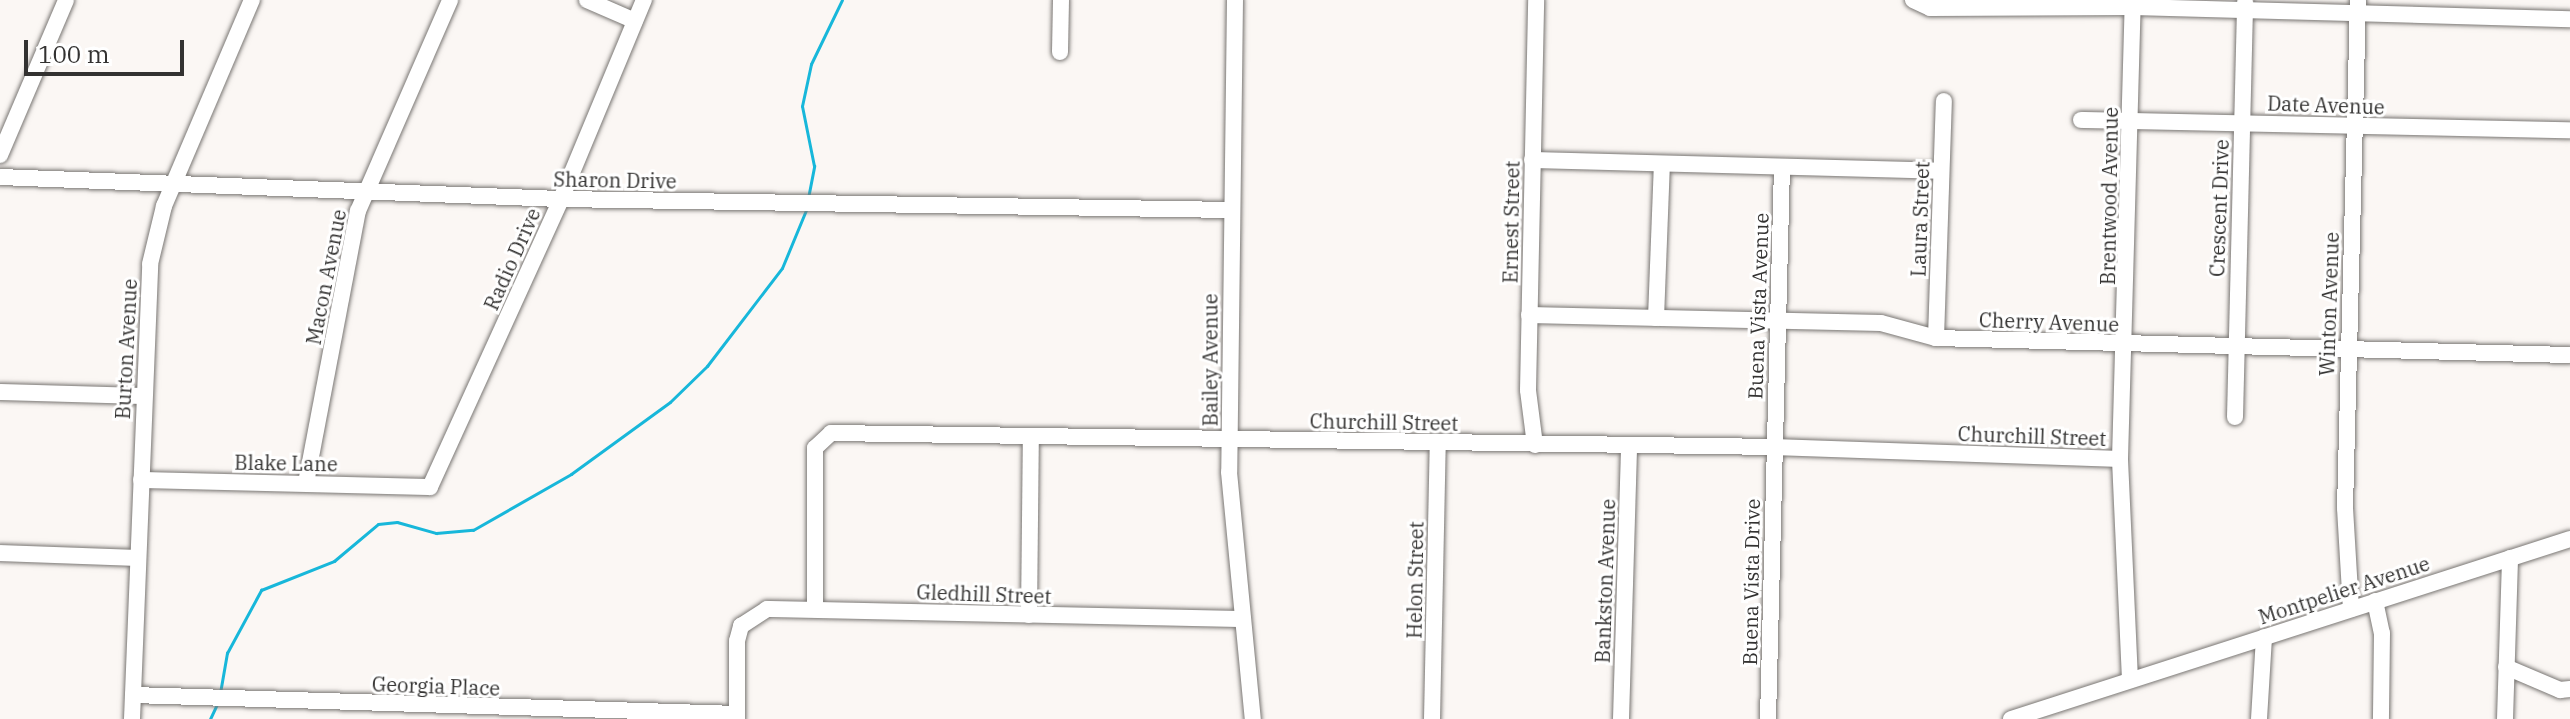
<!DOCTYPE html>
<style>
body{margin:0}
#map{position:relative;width:2570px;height:719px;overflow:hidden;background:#fbf7f4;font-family:"IBM Plex Serif",serif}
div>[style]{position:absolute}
.stream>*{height:3px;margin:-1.5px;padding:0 1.5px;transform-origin:1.5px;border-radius:1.5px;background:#17b7da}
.roads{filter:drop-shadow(0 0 2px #797673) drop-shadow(0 0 2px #797673)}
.minor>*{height:16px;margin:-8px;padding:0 8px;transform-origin:8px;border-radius:8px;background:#fff}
span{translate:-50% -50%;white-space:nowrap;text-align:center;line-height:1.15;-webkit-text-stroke:6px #fff;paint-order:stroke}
.street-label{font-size:20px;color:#333231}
.scale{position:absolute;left:24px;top:40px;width:160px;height:36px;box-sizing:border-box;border:4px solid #333231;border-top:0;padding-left:10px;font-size:24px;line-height:28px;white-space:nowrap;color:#333231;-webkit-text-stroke:6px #fff;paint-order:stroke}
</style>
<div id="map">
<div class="stream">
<div style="left:808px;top:198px;width:33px;rotate:-79deg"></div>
<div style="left:814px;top:166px;width:61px;rotate:-101.3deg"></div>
<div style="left:802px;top:106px;width:43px;rotate:-77.9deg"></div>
<div style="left:811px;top:64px;width:71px;rotate:-64.2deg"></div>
<div style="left:220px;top:693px;width:41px;rotate:-80.1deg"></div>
<div style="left:227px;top:653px;width:72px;rotate:-61.6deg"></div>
<div style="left:261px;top:590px;width:79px;rotate:-21.7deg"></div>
<div style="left:334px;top:561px;width:57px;rotate:-40.1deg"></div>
<div style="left:378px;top:524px;width:19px;rotate:-6deg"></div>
<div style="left:397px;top:522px;width:41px;rotate:15.8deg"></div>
<div style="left:436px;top:533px;width:37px;rotate:-5deg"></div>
<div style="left:473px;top:530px;width:113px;rotate:-29.7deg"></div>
<div style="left:571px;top:474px;width:122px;rotate:-36deg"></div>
<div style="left:670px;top:402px;width:52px;rotate:-44.2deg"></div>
<div style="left:707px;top:366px;width:123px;rotate:-52.6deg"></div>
<div style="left:782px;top:268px;width:63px;rotate:-67.5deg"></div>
<div style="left:210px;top:719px;width:17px;rotate:-65deg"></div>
</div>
<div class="roads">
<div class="minor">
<div style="left:587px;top:0;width:52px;rotate:23.6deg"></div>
<div style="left:1235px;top:0;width:472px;rotate:90.7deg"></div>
<div style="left:1229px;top:472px;width:248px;rotate:84.5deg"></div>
<div style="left:1913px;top:0;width:19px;rotate:25deg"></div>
<div style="left:1930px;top:8px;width:203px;rotate:-0.3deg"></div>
<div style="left:2133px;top:7px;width:437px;rotate:1.6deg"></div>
<div style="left:1060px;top:52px;width:52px;rotate:-88.9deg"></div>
<div style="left:2081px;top:120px;width:489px;rotate:1.2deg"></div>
<div style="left:0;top:155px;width:168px;rotate:-66.9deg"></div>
<div style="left:1532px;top:160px;width:409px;rotate:1.5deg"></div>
<div style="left:0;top:177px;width:561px;rotate:2.25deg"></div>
<div style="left:561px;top:199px;width:669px;rotate:0.94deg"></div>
<div style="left:1529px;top:315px;width:352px;rotate:1.3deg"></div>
<div style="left:1881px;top:323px;width:57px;rotate:15.3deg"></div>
<div style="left:1936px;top:338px;width:634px;rotate:1.54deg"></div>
<div style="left:1656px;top:318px;width:154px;rotate:-87.8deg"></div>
<div style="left:1936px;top:338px;width:237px;rotate:-88.1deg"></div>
<div style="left:0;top:392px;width:143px;rotate:1.6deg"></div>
<div style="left:2235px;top:417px;width:415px;rotate:-88.6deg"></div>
<div style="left:1535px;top:445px;width:55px;rotate:-97.3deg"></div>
<div style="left:1528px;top:390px;width:390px;rotate:-88.8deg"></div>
<div style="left:141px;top:480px;width:289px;rotate:1.4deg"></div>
<div style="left:430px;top:487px;width:316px;rotate:-65.5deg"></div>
<div style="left:561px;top:199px;width:216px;rotate:-67.4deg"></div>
<div style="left:306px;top:483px;width:277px;rotate:-79.2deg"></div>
<div style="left:358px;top:211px;width:230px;rotate:-66.4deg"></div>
<div style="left:0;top:553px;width:137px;rotate:2.1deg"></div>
<div style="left:2375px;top:601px;width:33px;rotate:78deg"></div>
<div style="left:2382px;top:633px;width:86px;rotate:90.7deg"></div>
<div style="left:815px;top:609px;width:161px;rotate:-90deg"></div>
<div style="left:815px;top:448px;width:22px;rotate:-43deg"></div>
<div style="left:831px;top:433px;width:943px;rotate:0.85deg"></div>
<div style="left:1774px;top:447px;width:346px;rotate:2deg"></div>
<div style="left:2351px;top:609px;width:101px;rotate:-93.4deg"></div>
<div style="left:2345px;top:508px;width:508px;rotate:-88.53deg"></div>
<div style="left:1029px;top:615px;width:177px;rotate:-89.4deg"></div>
<div style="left:2506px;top:667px;width:59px;rotate:23.1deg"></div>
<div style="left:2560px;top:690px;width:10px;rotate:-6deg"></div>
<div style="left:2130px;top:680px;width:221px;rotate:-92.6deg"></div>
<div style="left:2120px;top:459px;width:459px;rotate:-88.4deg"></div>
<div style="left:133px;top:695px;width:604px;rotate:1.8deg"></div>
<div style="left:132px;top:719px;width:455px;rotate:-87.7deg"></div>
<div style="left:150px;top:264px;width:60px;rotate:-76.4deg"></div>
<div style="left:164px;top:206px;width:224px;rotate:-66.9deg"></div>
<div style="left:737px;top:719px;width:78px;rotate:-90deg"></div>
<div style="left:737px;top:641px;width:16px;rotate:-75deg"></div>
<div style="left:741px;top:626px;width:31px;rotate:-33deg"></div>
<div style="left:767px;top:609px;width:476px;rotate:1.2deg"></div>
<div style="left:1432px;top:719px;width:277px;rotate:-88.8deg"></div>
<div style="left:1621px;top:719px;width:274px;rotate:-88.3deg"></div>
<div style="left:1768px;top:719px;width:552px;rotate:-88.55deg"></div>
<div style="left:2011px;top:719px;width:587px;rotate:-17.85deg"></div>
<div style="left:2259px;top:719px;width:82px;rotate:-86.5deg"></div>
<div style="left:2505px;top:719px;width:161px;rotate:-88.2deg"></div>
</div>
</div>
<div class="street-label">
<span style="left:2326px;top:105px;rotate:2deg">Date Avenue</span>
<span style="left:615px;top:180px;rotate:1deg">Sharon Drive</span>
<span style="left:2109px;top:196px;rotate:-89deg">Brentwood Avenue</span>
<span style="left:2219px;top:208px;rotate:-88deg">Crescent Drive</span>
<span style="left:1920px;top:219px;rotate:-88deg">Laura Street</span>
<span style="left:1511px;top:222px;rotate:-89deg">Ernest Street</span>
<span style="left:512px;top:259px;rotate:-66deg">Radio Drive</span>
<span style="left:326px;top:277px;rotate:-79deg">Macon Avenue</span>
<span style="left:2329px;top:304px;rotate:-88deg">Winton Avenue</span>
<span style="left:1758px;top:306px;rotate:-88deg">Buena Vista Avenue</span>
<span style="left:2049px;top:322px;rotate:2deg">Cherry Avenue</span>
<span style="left:126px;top:349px;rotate:-87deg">Burton Avenue</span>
<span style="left:1210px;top:360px;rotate:-90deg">Bailey Avenue</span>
<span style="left:1384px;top:422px;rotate:1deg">Churchill Street</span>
<span style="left:2032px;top:436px;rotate:2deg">Churchill Street</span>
<span style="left:286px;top:463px;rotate:1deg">Blake Lane</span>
<span style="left:1415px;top:580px;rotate:-89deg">Helon Street</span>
<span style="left:1605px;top:581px;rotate:-88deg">Bankston Avenue</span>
<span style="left:1751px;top:582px;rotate:-89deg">Buena Vista Drive</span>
<span style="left:2344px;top:590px;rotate:-18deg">Montpelier Avenue</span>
<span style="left:984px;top:594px;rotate:2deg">Gledhill Street</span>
<span style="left:436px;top:686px;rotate:2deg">Georgia Place</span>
</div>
<div class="scale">100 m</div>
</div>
